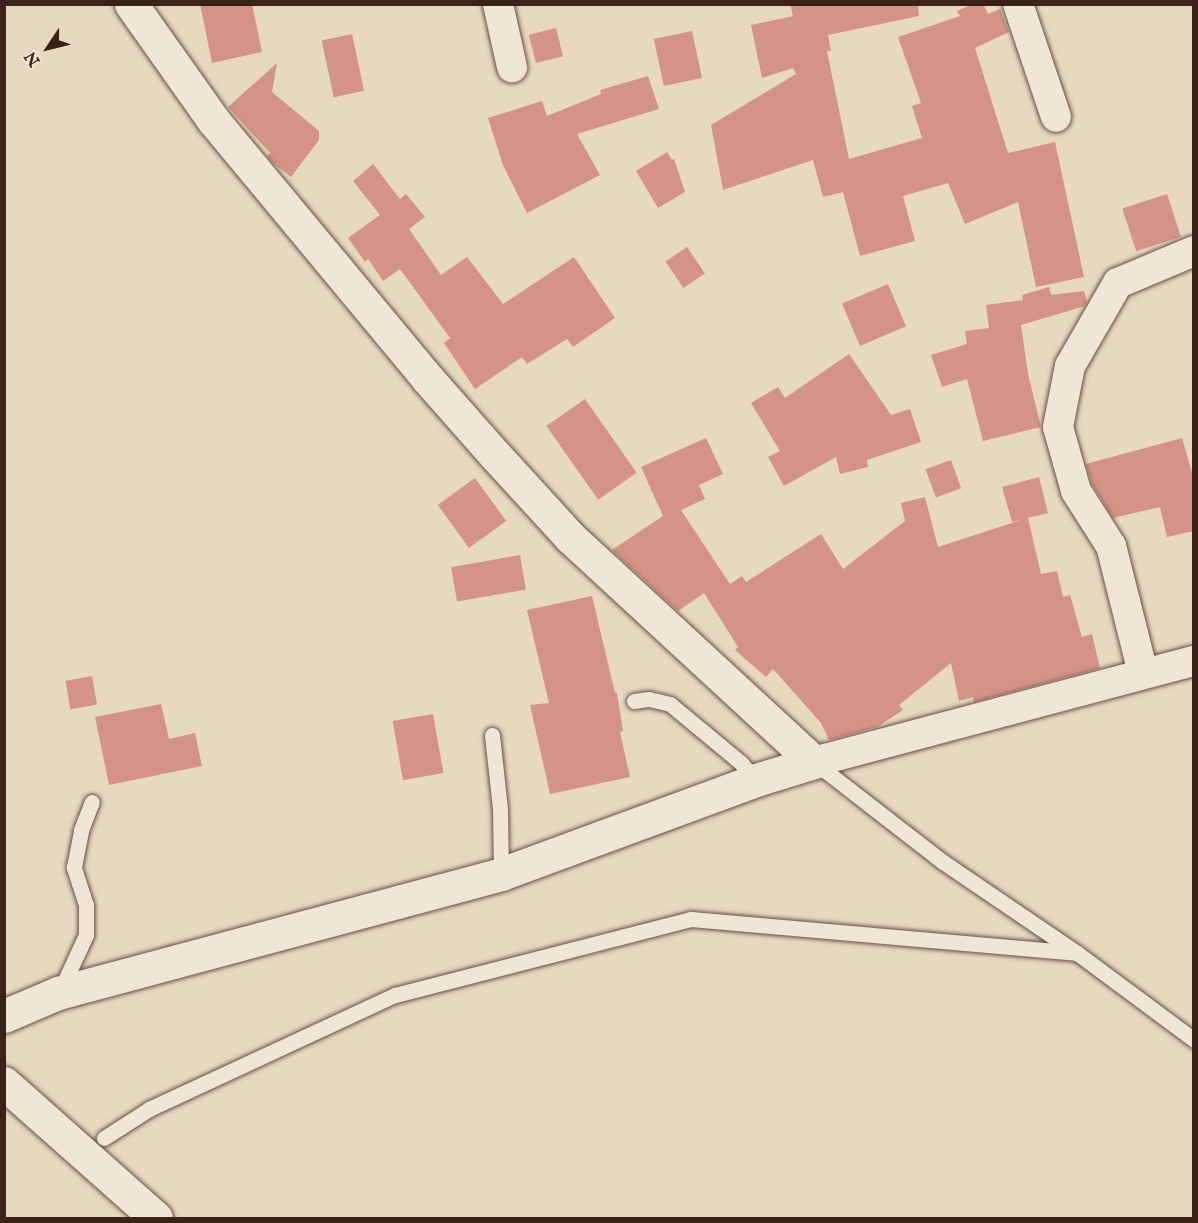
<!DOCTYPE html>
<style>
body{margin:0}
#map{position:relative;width:1198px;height:1223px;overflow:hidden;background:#e7d8c0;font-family:"IM FELL English",serif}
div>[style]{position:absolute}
.building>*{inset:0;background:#d59386;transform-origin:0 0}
.roads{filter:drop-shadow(0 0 2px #665041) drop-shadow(0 0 2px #665041)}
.lane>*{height:15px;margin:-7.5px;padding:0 7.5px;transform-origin:7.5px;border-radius:7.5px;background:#efe6d6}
.street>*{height:30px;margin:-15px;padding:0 15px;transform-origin:15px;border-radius:15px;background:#efe6d6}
.secondary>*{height:33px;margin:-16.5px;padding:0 16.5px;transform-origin:16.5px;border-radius:16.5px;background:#efe6d6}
span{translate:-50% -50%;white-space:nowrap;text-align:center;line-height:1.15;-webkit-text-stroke:4.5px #efe6d6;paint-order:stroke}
.frame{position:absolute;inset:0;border:6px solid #3b2217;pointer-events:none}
.north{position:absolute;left:18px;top:18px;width:60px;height:60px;-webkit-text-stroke:4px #efe6d6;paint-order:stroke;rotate:235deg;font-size:16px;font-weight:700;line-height:24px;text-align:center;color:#3b2217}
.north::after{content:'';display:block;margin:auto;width:21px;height:27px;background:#3b2217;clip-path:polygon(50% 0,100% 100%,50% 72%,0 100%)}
</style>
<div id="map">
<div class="building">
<div style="clip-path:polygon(200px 4px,252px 4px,262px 52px,212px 63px)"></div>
<div style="clip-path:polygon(790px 4px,918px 4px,919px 16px,828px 35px,831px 51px,827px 51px,849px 159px,922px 138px,912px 106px,921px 103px,898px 37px,960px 16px,957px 11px,973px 4px,983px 4px,988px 14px,1000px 9px,1009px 32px,975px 48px,1008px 153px,1055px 142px,1084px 277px,1036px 287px,1018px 202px,965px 224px,948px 183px,903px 196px,915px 241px,860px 256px,843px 192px,823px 197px,813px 160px,723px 190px,711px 125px,796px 74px,793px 68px,762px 78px,751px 25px,793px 16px)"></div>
<div style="left:556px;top:28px;width:29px;height:28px;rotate:76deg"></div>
<div style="left:692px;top:31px;width:48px;height:39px;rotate:78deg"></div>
<div style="left:352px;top:34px;width:58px;height:31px;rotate:78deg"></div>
<div style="clip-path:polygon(277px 63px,272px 92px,319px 131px,319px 140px,291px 177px,272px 162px,267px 156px,270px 153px,228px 107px)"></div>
<div style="clip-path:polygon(648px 76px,659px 109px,577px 134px,600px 175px,527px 213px,503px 165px,488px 118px,542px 101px,547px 116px,601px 94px,600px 90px)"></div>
<div style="clip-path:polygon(667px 152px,672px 160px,674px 159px,685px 192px,658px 208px,636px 171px)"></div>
<div style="clip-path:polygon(373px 164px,400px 199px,406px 194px,425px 217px,409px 229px,441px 275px,467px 257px,503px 304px,574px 257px,615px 318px,573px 347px,567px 339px,527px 364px,522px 357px,475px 389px,444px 343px,450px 338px,400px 269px,383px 281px,368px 259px,365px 262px,348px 238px,380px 215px,353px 181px)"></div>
<div style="left:1167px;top:194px;width:45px;height:47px;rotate:72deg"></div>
<div style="left:687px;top:247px;width:32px;height:26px;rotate:56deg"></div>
<div style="left:888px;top:284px;width:46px;height:50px;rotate:67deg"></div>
<div style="clip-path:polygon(1049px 287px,1051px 295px,1084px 291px,1087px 302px,1085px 306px,1021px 325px,1028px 374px,1041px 427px,983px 441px,967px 379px,942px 387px,931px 355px,967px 344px,965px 331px,989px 328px,986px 305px,1023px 300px,1022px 295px)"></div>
<div style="clip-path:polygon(849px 354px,891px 415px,910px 409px,921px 442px,867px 460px,868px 467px,840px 474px,836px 457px,784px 486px,768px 457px,780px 451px,751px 403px,778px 387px,785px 398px)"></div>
<div style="left:585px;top:399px;width:90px;height:47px;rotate:55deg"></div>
<div style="clip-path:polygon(706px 438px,723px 474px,699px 485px,705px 499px,681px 510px,730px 584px,742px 576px,746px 582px,821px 534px,843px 569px,905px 521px,901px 503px,925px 497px,938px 547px,1021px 520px,1012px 522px,1002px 487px,1039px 477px,1048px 513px,1028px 518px,1041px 574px,1057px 571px,1063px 597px,1070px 595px,1082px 637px,1092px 634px,1100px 668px,974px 702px,973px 697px,959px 701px,951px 663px,899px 705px,903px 710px,877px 727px,829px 740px,821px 723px,773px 669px,766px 677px,735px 650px,738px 647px,704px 593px,678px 611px,612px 550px,663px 516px,641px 467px)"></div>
<div style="clip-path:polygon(1182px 438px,1194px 479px,1194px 531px,1167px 537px,1160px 507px,1113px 518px,1092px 484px,1086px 464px)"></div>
<div style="left:951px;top:460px;width:30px;height:27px;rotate:70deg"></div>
<div style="left:475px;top:478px;width:53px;height:46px;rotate:54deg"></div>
<div style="left:520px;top:555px;width:35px;height:70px;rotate:80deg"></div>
<div style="clip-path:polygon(592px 596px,615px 693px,617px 693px,623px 731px,620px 732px,630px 777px,550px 794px,530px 705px,549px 703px,527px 610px)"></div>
<div style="left:92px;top:676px;width:29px;height:27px;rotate:80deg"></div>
<div style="clip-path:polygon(161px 704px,169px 739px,195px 733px,202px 766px,109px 785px,95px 717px)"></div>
<div style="left:433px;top:714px;width:60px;height:41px;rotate:80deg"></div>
</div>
<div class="roads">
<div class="lane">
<div style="left:634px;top:701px;width:15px;rotate:-8deg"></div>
<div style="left:649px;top:699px;width:22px;rotate:13deg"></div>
<div style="left:670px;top:704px;width:92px;rotate:39.7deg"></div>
<div style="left:741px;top:763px;width:23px;rotate:49deg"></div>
<div style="left:492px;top:735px;width:74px;rotate:83.8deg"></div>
<div style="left:500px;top:809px;width:65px;rotate:89.1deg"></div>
<div style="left:814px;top:762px;width:163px;rotate:37.8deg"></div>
<div style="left:943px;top:862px;width:162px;rotate:34.2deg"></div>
<div style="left:1077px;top:953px;width:146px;rotate:36.6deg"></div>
<div style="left:60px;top:991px;width:62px;rotate:-65.1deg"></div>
<div style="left:86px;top:935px;width:30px;rotate:-90deg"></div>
<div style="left:86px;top:905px;width:40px;rotate:-108deg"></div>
<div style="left:74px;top:867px;width:38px;rotate:-79deg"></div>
<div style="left:81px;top:830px;width:30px;rotate:-69deg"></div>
<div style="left:104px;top:1138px;width:54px;rotate:-32.8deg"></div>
<div style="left:149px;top:1109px;width:271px;rotate:-24.9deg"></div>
<div style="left:395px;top:995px;width:305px;rotate:-14.4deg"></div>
<div style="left:690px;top:919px;width:388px;rotate:5deg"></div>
</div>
<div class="street">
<div style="left:498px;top:4px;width:65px;rotate:77.5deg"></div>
<div style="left:1018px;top:4px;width:119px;rotate:71.4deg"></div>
<div style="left:1143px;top:673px;width:131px;rotate:-104.1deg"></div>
<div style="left:1111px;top:546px;width:65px;rotate:-122.5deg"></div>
<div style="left:1076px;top:491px;width:66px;rotate:-105.7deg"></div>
<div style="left:1058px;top:427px;width:62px;rotate:-78.9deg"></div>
<div style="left:1070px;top:366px;width:96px;rotate:-60deg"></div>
<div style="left:1118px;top:283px;width:82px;rotate:-22.8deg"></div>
<div style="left:814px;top:762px;width:393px;rotate:-14.9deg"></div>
</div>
<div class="secondary">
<div style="left:131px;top:4px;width:142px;rotate:54.7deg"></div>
<div style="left:213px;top:120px;width:335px;rotate:50.3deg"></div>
<div style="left:427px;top:378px;width:103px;rotate:48.6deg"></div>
<div style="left:495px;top:455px;width:111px;rotate:47.6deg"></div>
<div style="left:570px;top:537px;width:332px;rotate:42.7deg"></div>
<div style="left:4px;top:1016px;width:59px;rotate:-23.1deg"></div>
<div style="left:58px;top:993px;width:459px;rotate:-15deg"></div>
<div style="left:501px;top:874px;width:272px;rotate:-20.2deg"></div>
<div style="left:756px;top:780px;width:61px;rotate:-17.2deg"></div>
<div style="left:4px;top:1083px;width:203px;rotate:41.6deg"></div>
</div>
</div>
<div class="frame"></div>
<div class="north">N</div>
</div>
